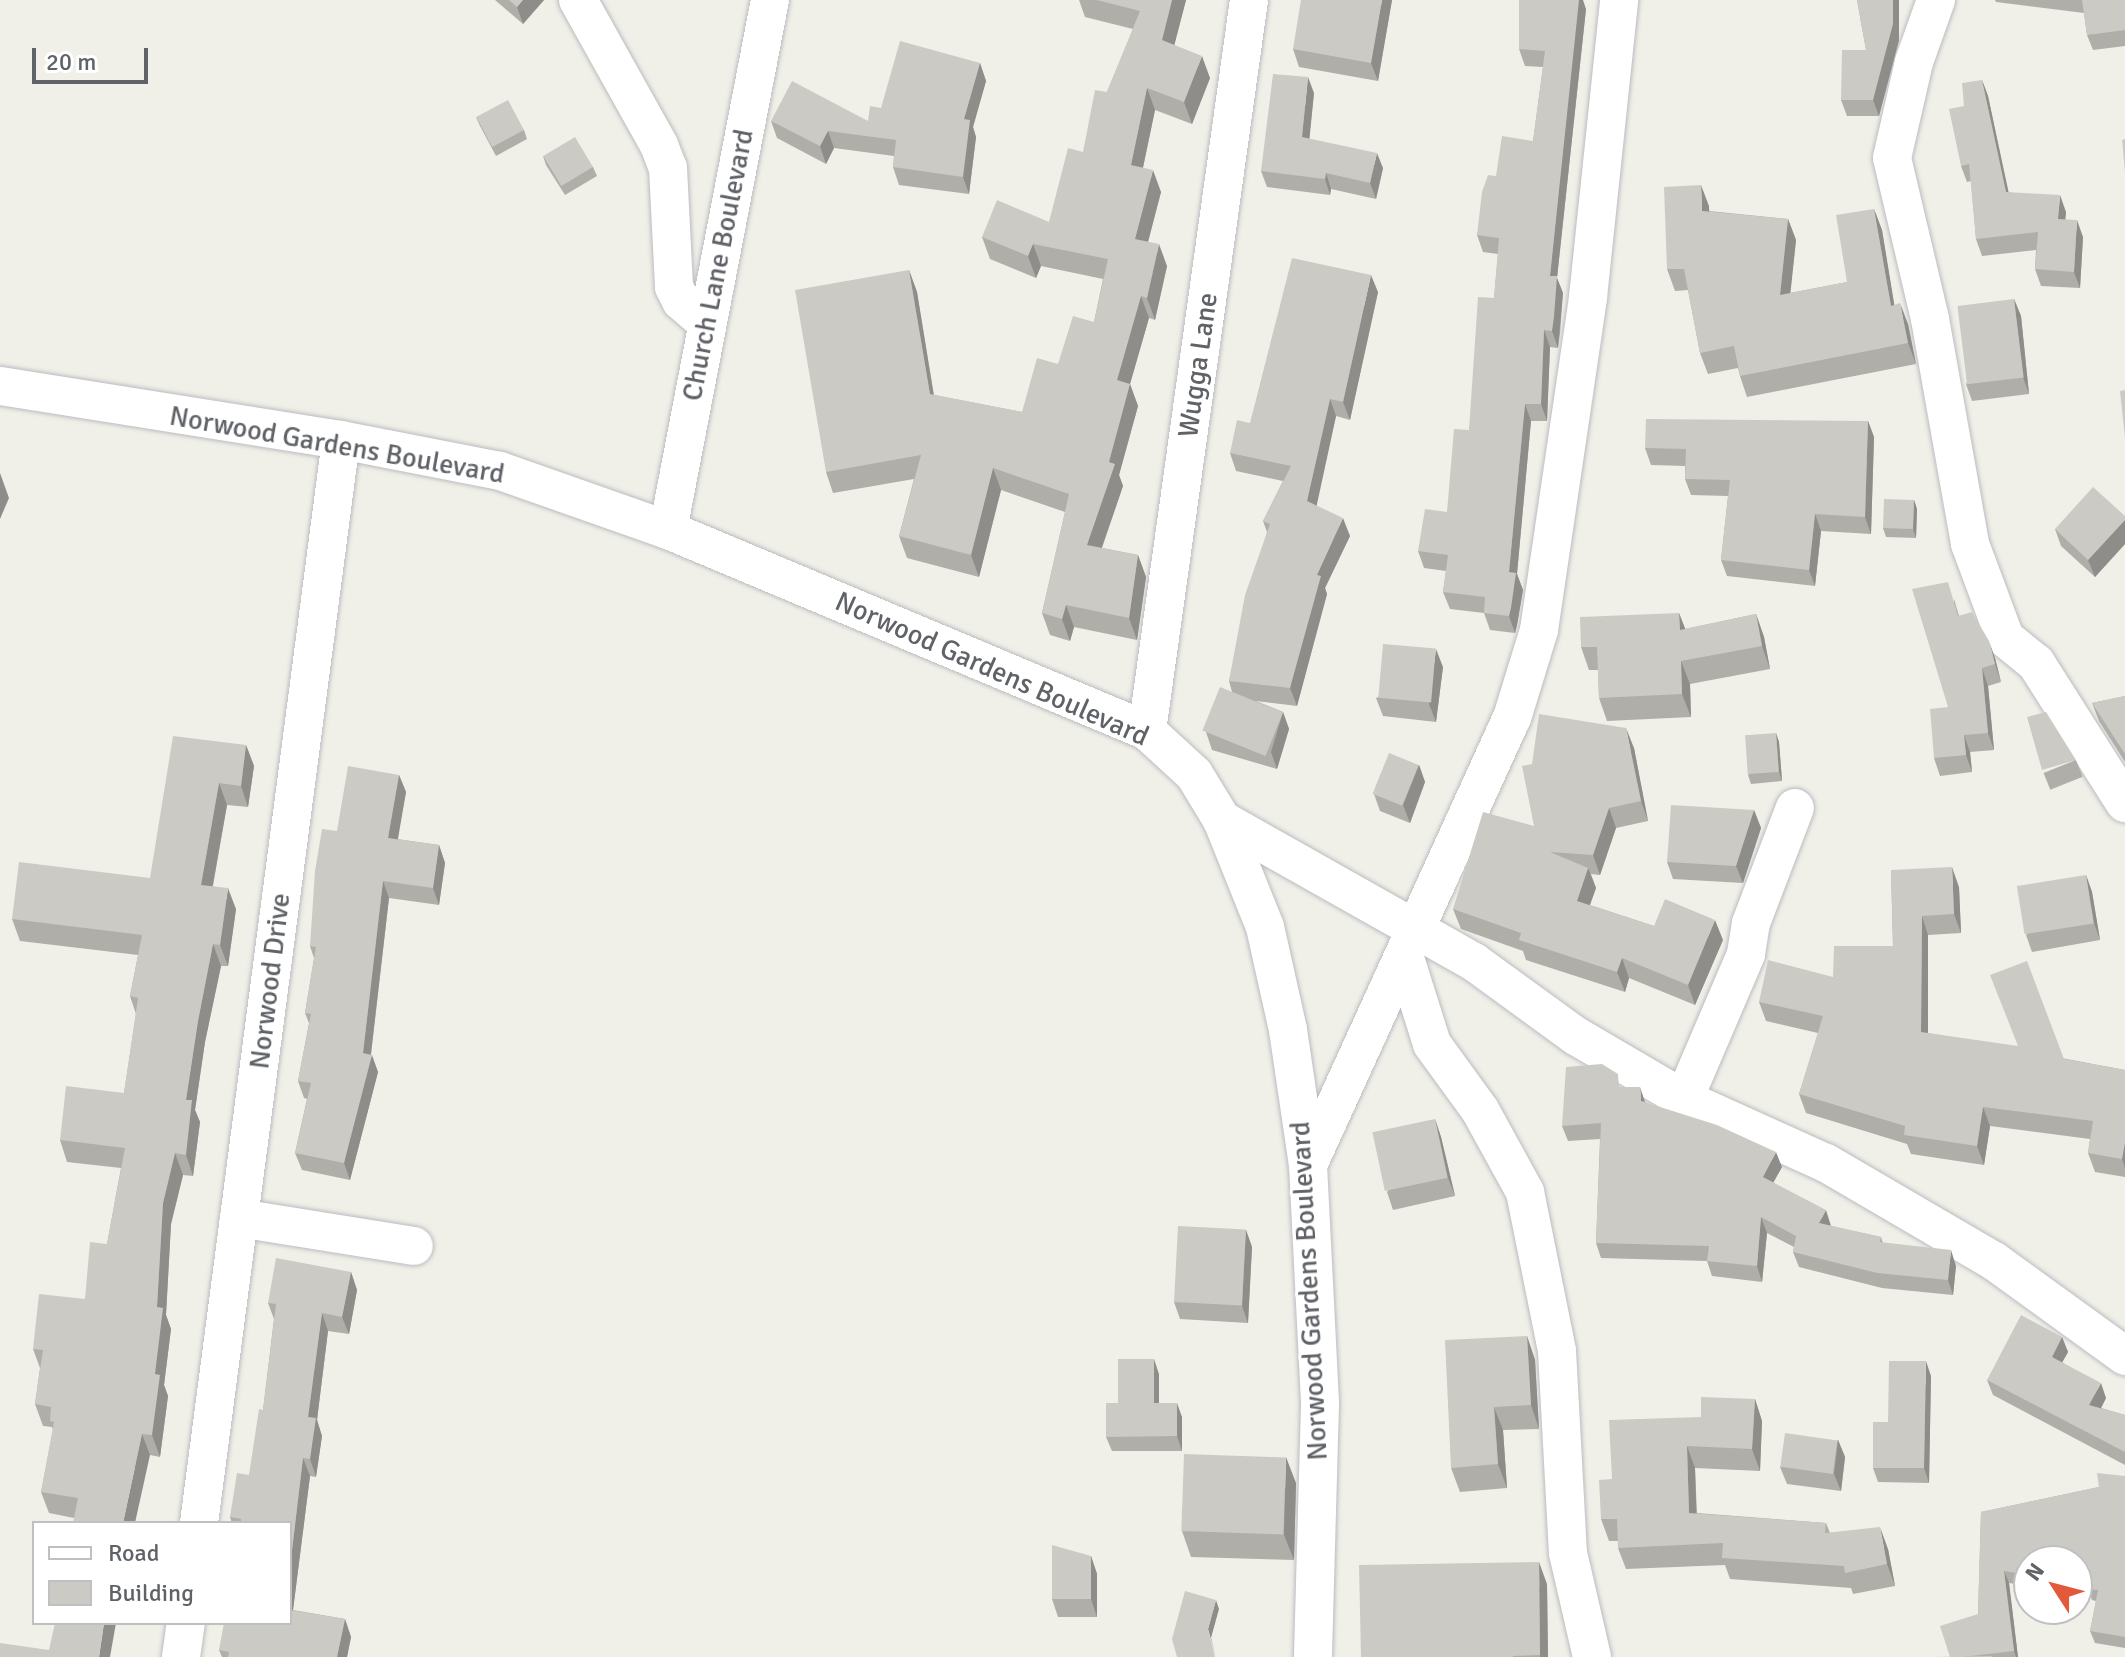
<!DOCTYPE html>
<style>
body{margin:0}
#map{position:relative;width:2125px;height:1657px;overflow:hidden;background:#f1f0e8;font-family:Signika,sans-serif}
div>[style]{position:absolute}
.roads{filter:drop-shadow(0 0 2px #babcc1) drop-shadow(0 0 2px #babcc1)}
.minor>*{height:38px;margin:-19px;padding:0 19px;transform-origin:19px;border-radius:19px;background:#fff}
.wall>*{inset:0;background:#afaea9;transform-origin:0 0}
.shaded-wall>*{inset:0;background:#8f8d89}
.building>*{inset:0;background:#cccac4;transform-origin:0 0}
span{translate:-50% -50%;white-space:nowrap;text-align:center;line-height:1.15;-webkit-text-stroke:6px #fff;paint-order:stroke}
.street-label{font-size:28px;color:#5f6267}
.legend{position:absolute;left:32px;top:1521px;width:260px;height:104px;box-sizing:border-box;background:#fff;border:2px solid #bfc0c2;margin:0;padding:10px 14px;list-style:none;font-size:24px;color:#5f6267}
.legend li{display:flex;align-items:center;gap:16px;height:40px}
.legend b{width:40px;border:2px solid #bfc0c2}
.north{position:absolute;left:2013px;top:1545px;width:80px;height:80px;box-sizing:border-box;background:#fff;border:2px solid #bfc0c2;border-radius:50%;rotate:306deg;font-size:22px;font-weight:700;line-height:32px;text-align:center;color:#5f6267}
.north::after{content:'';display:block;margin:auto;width:28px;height:36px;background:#e35a3b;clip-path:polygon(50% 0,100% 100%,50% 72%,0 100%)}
.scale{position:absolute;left:32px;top:48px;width:116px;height:36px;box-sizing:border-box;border:4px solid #5f6267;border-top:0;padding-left:10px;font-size:24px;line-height:28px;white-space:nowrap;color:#5f6267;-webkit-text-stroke:6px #fff;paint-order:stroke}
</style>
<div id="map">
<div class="roads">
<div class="minor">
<div style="left:578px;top:0;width:166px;rotate:60.8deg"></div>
<div style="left:659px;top:145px;width:25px;rotate:69deg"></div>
<div style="left:668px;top:168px;width:119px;rotate:87.1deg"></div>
<div style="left:674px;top:287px;width:16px;rotate:63deg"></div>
<div style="left:681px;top:301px;width:35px;rotate:41deg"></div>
<div style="left:1936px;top:0;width:66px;rotate:109.5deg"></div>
<div style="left:1914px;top:62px;width:98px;rotate:102.9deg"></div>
<div style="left:1892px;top:158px;width:165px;rotate:76.7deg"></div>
<div style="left:1930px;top:319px;width:229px;rotate:79.9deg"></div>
<div style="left:1970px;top:544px;width:100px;rotate:69.6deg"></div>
<div style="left:2005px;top:638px;width:40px;rotate:39deg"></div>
<div style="left:2036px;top:663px;width:166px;rotate:57.6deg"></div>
<div style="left:0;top:386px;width:345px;rotate:9deg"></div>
<div style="left:341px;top:440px;width:162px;rotate:11deg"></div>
<div style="left:500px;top:471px;width:178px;rotate:19.4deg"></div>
<div style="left:668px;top:530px;width:519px;rotate:22.76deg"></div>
<div style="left:1147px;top:731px;width:64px;rotate:42.5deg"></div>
<div style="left:1194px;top:774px;width:54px;rotate:58.7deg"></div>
<div style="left:1222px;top:820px;width:115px;rotate:68.1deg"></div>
<div style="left:1265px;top:927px;width:106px;rotate:77.4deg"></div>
<div style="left:1288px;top:1030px;width:136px;rotate:81.6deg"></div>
<div style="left:1308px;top:1165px;width:239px;rotate:87.1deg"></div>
<div style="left:1320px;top:1404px;width:253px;rotate:91.6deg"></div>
<div style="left:668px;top:530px;width:540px;rotate:-79.11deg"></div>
<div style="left:1147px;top:731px;width:738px;rotate:-82.06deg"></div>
<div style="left:1222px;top:820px;width:289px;rotate:29.4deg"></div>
<div style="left:1474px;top:962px;width:126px;rotate:36deg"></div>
<div style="left:1576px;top:1036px;width:125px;rotate:30.3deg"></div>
<div style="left:1684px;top:1099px;width:156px;rotate:24.3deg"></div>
<div style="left:1826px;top:1163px;width:194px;rotate:30.3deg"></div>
<div style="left:1994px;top:1261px;width:162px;rotate:35.9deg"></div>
<div style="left:1404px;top:955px;width:93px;rotate:72.5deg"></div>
<div style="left:1432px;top:1044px;width:82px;rotate:54deg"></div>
<div style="left:1480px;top:1110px;width:94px;rotate:61.2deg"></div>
<div style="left:1525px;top:1192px;width:162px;rotate:78.6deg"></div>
<div style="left:1557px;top:1351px;width:202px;rotate:86.9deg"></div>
<div style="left:1568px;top:1553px;width:107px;rotate:77deg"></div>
<div style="left:1684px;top:1099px;width:158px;rotate:-66.8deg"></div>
<div style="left:1746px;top:954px;width:31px;rotate:-81deg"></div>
<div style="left:1751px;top:923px;width:123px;rotate:-69.1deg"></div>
<div style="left:1308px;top:1165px;width:491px;rotate:-65.5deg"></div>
<div style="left:1512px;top:718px;width:92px;rotate:-72.9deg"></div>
<div style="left:1539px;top:630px;width:337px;rotate:-81.6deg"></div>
<div style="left:1588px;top:297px;width:299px;rotate:-84deg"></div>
<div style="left:239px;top:1218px;width:177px;rotate:9.1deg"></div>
<div style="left:199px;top:1523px;width:1092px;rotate:-82.53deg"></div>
<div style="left:181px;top:1657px;width:34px;rotate:-82deg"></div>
</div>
</div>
<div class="wall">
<div style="clip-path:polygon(495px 0,544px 0,523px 24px)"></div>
<div style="clip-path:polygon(1079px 0,1186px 0,1174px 45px,1210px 78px,1192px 124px,1155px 110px,1143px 168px,1161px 192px,1148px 242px,1167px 266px,1155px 320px,1149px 318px,1130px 384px,1138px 406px,1119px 475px,1123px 486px,1102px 548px,1138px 555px,1146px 577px,1137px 640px,1074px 627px,1070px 641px,1050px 635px,1042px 613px,1065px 512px,1001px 490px,979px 577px,907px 558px,899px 536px,914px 479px,833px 493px,826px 472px,909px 270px,917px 292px,934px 395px,1022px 412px,1058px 364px,1094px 322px,1103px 279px,1041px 266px,1036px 278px,990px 259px,982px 237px,1049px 222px,1083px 152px,1107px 92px,1133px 29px,1085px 17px)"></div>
<div style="clip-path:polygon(1392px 0,1378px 81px,1299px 67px,1293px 49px)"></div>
<div style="clip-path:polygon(1857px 0,1899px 0,1899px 40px,1879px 116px,1847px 116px,1841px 100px,1866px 50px)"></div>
<div style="clip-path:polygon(1995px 0,2125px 0,2125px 46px,2093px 50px,2087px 35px,2084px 13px,1996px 2px)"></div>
<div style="clip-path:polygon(1586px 9px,1557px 278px,1563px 293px,1560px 334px,1558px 348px,1550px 347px,1547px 421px,1531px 421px,1517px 574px,1523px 590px,1517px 625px,1515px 633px,1490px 630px,1484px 613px,1450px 609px,1443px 592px,1446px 571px,1424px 568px,1418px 551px,1447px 512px,1469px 430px,1494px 298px,1498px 254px,1483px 252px,1477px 235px,1496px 176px,1533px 141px,1543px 67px,1525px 66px,1519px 49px)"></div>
<div style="clip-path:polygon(980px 63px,986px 81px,973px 127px,976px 137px,969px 194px,899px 185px,893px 167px,894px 156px,834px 148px,826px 164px,777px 138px,771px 121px,868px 121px,881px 108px)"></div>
<div style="clip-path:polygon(1982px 80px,1988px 96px,2008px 192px,2066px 212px,2065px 219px,2083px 237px,2080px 288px,2041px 286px,2035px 269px,2036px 250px,1982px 256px,1976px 239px,1971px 181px,1967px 182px,1961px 166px,1964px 106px)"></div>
<div style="clip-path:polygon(1314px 93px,1309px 139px,1383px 168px,1376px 199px,1331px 189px,1330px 195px,1267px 187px,1261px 171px)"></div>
<div style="clip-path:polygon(476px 117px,524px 130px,527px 139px,496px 156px,480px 126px)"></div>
<div style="clip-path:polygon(543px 156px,593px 167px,597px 176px,565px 195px,546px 165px)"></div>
<div style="clip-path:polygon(1709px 206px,1709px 211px,1788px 219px,1796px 240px,1790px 293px,1847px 282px,1874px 209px,1882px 230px,1894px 305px,1908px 324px,1916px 364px,1747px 397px,1740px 376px,1738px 368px,1708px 374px,1700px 353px,1688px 290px,1675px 291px,1667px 269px)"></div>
<div style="clip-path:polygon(1378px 292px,1350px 420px,1336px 416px,1316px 505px,1350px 536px,1325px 588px,1327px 594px,1297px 706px,1256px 701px,1283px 712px,1289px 729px,1277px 769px,1212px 750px,1206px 732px,1232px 692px,1229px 681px,1267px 532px,1263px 521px,1283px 481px,1236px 471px,1230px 453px,1250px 423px)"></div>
<div style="clip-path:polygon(2014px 299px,2021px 316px,2029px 394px,1972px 401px,1966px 384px)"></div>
<div style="clip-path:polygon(1868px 421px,1874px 437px,1871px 534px,1821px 531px,1815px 586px,1727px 576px,1721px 560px,1728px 496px,1691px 495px,1685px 479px,1685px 466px,1651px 465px,1645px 448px)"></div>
<div style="clip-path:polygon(1914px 500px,1917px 509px,1916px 538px,1886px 537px,1883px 528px)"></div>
<div style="clip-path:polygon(2125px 516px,2125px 544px,2095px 577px,2061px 546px,2055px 529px)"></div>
<div style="clip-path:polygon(1954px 599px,1959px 616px,1995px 658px,2001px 682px,1988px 686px,1994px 750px,1970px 752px,1972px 772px,1940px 776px,1934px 758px,1948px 707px)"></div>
<div style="clip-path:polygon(1679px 613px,1685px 629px,1756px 614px,1764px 637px,1770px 669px,1690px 684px,1691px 717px,1607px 721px,1599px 698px,1598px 670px,1589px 670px,1581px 647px)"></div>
<div style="clip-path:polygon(1443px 667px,1436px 722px,1383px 716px,1376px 698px)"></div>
<div style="clip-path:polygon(2125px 696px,2125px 762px,2099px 721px,2092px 703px)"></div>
<div style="clip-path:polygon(1776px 733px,1779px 742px,1782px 781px,1751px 784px,1748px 775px)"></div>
<div style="clip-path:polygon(246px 745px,254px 766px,248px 807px,227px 805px,213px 886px,236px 909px,228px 966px,221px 966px,205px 1042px,195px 1110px,200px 1122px,193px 1176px,183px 1175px,171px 1224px,166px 1315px,171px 1329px,164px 1385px,168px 1396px,160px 1457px,150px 1455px,74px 1518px,49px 1513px,41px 1492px,53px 1430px,52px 1427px,43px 1426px,35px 1404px,40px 1368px,33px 1349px,85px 1299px,107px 1244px,121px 1168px,67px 1162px,60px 1140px,124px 1093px,136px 1014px,130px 996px,138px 955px,20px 941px,12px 919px,150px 878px)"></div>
<div style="clip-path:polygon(1634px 748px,1648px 821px,1616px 828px,1600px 875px,1591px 874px,1596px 888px,1590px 905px,1654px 926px,1723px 940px,1695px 1005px,1629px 978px,1625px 992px,1526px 960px,1523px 951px,1461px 929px,1453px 909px,1534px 826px)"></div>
<div style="left:2076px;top:760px;width:18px;height:35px;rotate:68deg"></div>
<div style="clip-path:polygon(1419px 765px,1425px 782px,1410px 823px,1380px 811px,1374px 794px)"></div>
<div style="clip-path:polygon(399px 775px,406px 792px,397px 839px,439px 845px,445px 863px,439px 905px,389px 898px,371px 1055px,378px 1072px,350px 1180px,302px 1170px,295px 1153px,307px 1099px,304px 1098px,298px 1081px,309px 1023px,305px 1013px,314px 958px,310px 946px,337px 831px)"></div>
<div style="clip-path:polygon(1754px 810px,1761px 828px,1743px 883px,1673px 879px,1667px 862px)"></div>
<div style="clip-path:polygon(1891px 870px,1959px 887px,1961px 933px,1928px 935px,1928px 1033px,2125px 1070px,2125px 1177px,2095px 1172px,2088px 1153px,2090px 1139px,1990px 1126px,1984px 1165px,1911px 1154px,1907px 1144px,1806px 1113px,1799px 1094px,1818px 1033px,1766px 1021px,1759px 1002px,1833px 977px,1893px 946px)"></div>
<div style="clip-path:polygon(2086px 875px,2092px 892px,2100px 940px,2032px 952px,2026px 935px)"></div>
<div style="clip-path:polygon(1623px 1087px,1645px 1102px,1782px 1167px,1773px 1183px,1831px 1226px,1881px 1237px,1883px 1243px,1956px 1266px,1953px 1295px,1882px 1288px,1799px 1267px,1793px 1252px,1794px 1247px,1767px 1233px,1762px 1282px,1712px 1276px,1707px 1261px,1601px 1258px,1596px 1243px,1600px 1139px,1568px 1141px,1562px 1126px)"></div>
<div style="clip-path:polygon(1435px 1119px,1441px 1137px,1455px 1196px,1393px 1210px,1387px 1192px)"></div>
<div style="clip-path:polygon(1246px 1230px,1252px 1247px,1248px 1323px,1180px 1319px,1174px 1302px)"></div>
<div style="clip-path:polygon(351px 1272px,357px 1290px,349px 1334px,328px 1331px,317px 1420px,322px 1436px,316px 1477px,310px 1476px,293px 1610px,345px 1619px,351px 1637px,347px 1657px,222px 1657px,219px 1650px,290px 1523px,232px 1523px,230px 1517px,249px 1475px,263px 1410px,274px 1319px,268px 1303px)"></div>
<div style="clip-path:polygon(1527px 1336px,1535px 1360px,1539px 1429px,1503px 1430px,1507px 1488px,1460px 1492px,1451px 1468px)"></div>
<div style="clip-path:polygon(2062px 1337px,2068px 1352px,2062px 1362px,2106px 1398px,2101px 1408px,2125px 1415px,2125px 1465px,1993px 1395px,1987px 1380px)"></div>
<div style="clip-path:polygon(1159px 1374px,1159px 1403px,1182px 1417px,1182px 1451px,1112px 1451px,1106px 1437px,1118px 1403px)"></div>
<div style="clip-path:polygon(1931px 1376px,1929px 1483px,1878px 1482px,1873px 1468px)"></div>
<div style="clip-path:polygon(1755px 1399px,1762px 1421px,1760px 1471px,1695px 1468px,1697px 1513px,1826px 1523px,1830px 1533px,1888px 1549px,1895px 1586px,1853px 1594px,1851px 1588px,1730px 1579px,1725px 1565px,1626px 1569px,1618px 1548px,1618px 1541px,1609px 1541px,1601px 1519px,1612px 1479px,1701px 1417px)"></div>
<div style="clip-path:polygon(1838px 1440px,1845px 1457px,1841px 1491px,1787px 1484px,1780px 1467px)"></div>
<div style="clip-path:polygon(2125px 1476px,2125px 1648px,2095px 1643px,2090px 1631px,2096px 1601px,2092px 1600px,2090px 1595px,2077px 1593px,2077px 1561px,2029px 1561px,2029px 1586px,2009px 1583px,2018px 1657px,1930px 1657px,1950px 1657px,1978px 1614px,1981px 1512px,2099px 1487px)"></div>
<div style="clip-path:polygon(1296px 1483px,1294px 1560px,1191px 1557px,1182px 1531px)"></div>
<div style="clip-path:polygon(1091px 1556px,1097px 1574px,1097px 1617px,1058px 1617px,1052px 1599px)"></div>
<div style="clip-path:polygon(1547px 1584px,1548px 1657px,1361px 1657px)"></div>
</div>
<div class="shaded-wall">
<div style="clip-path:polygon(523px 0,544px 0,523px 24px,517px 7px)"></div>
<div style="clip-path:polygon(1172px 0,1186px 0,1170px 62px,1162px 40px)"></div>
<div style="clip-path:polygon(1382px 0,1392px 0,1378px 81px,1371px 63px)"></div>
<div style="clip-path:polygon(1578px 0,1583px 0,1586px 9px,1557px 278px,1563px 293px,1558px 348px,1552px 331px,1550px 276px)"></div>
<div style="clip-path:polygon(1893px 0,1899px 0,1899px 40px,1879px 116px,1873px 100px)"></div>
<div style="clip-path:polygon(1202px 56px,1210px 78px,1192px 124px,1184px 102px)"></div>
<div style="clip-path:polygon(980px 63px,986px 81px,973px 127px,976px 137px,969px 194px,963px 177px,964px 119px)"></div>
<div style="clip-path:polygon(1308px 77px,1314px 93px,1308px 153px,1302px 137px)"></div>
<div style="clip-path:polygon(1982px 80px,1988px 96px,2012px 208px,2006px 192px)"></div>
<div style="clip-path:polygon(1147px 88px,1155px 110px,1139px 186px,1131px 165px)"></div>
<div style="clip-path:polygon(828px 131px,834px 148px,826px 164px,820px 146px)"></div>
<div style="clip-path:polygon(1377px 153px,1383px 168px,1376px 199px,1370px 183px)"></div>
<div style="clip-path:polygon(1153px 170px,1161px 192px,1143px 261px,1135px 239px)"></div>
<div style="clip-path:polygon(1326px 173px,1331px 189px,1330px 195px,1325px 179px)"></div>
<div style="clip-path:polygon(1701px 185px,1709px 206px,1710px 232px,1702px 211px)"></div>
<div style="clip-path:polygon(2060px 195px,2066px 212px,2064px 236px,2058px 219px)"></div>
<div style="clip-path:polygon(1874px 209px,1882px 230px,1898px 327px,1891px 306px)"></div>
<div style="clip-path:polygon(1788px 219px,1796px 240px,1788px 316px,1780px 295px)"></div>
<div style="clip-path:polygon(2077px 220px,2083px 237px,2080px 288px,2074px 272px)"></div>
<div style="clip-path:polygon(1033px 244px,1041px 266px,1036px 278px,1028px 256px)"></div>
<div style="clip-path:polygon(1159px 244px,1167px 266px,1155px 320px,1147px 298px)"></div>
<div style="clip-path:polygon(909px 270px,917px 292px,937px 416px,930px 394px)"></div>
<div style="clip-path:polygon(1371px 275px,1378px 292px,1350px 420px,1343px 402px)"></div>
<div style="clip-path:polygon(1141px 296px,1149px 318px,1130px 384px,1138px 406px,1119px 475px,1123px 486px,1095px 567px,1087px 545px,1109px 462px,1117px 380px)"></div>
<div style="clip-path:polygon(2014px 299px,2021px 316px,2029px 394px,2023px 377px)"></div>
<div style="clip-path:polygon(1900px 303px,1908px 324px,1916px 364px,1908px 343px)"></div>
<div style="clip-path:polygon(1544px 330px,1550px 347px,1547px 421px,1541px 404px)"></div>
<div style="clip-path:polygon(1330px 399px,1336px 416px,1314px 518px,1307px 501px)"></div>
<div style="clip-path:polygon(1525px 404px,1531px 421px,1517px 574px,1523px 590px,1517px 625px,1515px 633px,1509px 616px,1509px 572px)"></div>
<div style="clip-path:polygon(1868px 421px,1874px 437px,1871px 534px,1865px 517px)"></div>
<div style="clip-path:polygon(993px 468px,1001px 490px,979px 577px,971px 555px)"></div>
<div style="clip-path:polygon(0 473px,9px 498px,0 519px)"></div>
<div style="clip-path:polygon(1914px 500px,1917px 509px,1916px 538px,1913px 529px)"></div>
<div style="clip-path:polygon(1815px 514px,1821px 531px,1815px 586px,1809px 570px)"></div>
<div style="clip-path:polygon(1343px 518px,1350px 536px,1325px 588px,1327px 594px,1297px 706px,1290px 688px,1317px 575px)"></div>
<div style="clip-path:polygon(2125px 520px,2125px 544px,2095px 577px,2088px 560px)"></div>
<div style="clip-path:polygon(1138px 555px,1146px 577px,1137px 640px,1129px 618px)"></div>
<div style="clip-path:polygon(1066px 605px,1074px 627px,1070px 641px,1062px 619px)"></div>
<div style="clip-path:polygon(1679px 613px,1688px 636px,1680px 630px)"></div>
<div style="clip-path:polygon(1756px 614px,1764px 637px,1770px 669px,1762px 646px)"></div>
<div style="clip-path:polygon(1989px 641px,1995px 658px,2001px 682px,1995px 664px)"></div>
<div style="clip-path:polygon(1436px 649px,1443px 667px,1436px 722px,1429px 704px)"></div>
<div style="clip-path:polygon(1681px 661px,1690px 684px,1691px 717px,1682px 694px)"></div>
<div style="clip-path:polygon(1982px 668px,1988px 686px,1994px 750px,1988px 733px)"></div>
<div style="clip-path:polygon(1283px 712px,1289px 729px,1277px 769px,1271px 752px)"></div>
<div style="clip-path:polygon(1626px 728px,1634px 748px,1648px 821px,1641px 801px)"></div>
<div style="clip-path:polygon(1776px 733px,1779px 742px,1782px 781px,1779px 772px)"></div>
<div style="clip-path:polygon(1964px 735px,1970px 752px,1972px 772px,1966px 755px)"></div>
<div style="clip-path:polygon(246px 745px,254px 766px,248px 807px,241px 786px)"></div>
<div style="clip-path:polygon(1419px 765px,1425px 782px,1410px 823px,1403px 805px)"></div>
<div style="clip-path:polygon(399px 775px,406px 792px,395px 856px,388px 838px)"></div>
<div style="clip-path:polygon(219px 783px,227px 805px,209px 906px,201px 885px)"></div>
<div style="clip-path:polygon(1609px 808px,1616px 828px,1600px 875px,1593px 855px)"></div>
<div style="clip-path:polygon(1754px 810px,1761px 828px,1743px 883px,1736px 866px)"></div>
<div style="clip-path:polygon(439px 845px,445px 863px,439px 905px,433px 888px)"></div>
<div style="clip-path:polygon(1952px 867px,1959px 887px,1961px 933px,1954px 914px)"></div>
<div style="clip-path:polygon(1588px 868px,1596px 888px,1584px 921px,1577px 901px)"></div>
<div style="clip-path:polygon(2086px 875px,2092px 892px,2100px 940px,2094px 923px)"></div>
<div style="clip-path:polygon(383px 881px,389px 898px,370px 1061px,372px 1055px,378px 1072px,350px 1180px,344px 1163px,363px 1053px)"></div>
<div style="clip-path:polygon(228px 888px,236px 909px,228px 966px,220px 945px)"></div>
<div style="clip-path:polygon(1922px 916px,1928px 935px,1928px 1051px,1921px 1032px)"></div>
<div style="clip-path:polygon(1715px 920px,1723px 940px,1695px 1005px,1688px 985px)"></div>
<div style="clip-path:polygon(213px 944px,221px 966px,205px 1042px,195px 1110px,200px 1122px,193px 1176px,186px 1155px,186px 1100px,198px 1021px)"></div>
<div style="clip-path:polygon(1622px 958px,1629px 978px,1625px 992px,1617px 972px)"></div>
<div style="clip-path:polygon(1640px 1087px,1645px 1102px,1641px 1101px)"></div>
<div style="clip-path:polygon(1983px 1107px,1990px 1126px,1984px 1165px,1977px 1146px)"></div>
<div style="clip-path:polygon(1435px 1119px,1441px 1137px,1455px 1196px,1448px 1178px)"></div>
<div style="clip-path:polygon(2125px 1142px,2125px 1168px,2122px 1159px)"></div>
<div style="clip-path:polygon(1776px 1152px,1782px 1167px,1768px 1192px,1763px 1177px)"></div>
<div style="clip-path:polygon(175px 1153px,183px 1175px,171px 1224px,166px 1315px,171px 1329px,164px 1385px,168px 1396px,160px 1457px,152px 1435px,157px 1307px,163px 1203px)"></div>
<div style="clip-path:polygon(1826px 1210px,1831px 1226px,1819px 1223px)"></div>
<div style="clip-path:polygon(1761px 1217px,1767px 1233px,1762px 1282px,1757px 1266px)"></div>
<div style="clip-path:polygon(1246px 1230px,1252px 1247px,1248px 1323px,1242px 1306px)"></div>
<div style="clip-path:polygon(1951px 1250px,1956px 1266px,1953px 1295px,1948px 1280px)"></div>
<div style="clip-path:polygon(351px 1272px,357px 1290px,349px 1334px,342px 1317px)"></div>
<div style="clip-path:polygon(322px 1313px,328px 1331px,317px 1420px,322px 1436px,316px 1477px,310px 1459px,308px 1417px)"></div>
<div style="clip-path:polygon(1527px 1336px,1535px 1360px,1539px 1429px,1531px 1405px)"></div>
<div style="clip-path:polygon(2062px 1337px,2068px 1352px,2057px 1372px,2052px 1357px)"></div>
<div style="clip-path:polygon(1154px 1359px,1159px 1374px,1159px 1418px,1154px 1403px)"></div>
<div style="clip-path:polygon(1926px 1361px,1931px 1376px,1929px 1483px,1924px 1468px)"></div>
<div style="clip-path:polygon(2101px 1383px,2106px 1398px,2095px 1420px,2089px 1405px)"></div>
<div style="clip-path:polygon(1755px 1399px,1762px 1421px,1760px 1471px,1752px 1449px)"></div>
<div style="clip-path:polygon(1177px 1403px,1182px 1417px,1182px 1451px,1177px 1436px)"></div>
<div style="clip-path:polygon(1494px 1407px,1503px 1430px,1507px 1488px,1498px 1464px)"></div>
<div style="clip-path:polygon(142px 1434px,150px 1455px,135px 1523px,123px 1523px)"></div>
<div style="clip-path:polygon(1838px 1440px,1845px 1457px,1841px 1491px,1834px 1474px)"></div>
<div style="clip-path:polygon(1687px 1446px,1695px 1468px,1697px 1535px,1689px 1513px)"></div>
<div style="clip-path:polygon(1286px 1457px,1296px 1483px,1294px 1560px,1284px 1535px)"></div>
<div style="clip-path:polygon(303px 1458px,310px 1476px,291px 1626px,290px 1622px,290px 1567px)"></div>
<div style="clip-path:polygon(1880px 1527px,1888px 1549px,1895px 1586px,1887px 1564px)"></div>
<div style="clip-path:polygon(1091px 1556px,1097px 1574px,1097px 1617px,1091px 1599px)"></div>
<div style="clip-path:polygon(1539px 1562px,1547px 1584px,1548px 1657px,1540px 1657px,1540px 1655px)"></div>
<div style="clip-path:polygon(2004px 1571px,2009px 1583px,2018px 1657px,2016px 1657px,2014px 1651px)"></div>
<div style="clip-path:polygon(1216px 1600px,1219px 1609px,1211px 1638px,1216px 1657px,1208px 1629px)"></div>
<div style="clip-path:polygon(345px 1619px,351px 1637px,347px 1657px,337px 1657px)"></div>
<div style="clip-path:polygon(104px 1623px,116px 1623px,110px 1657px,99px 1657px)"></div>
</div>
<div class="building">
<div style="clip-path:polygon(509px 0,523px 0,517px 7px)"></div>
<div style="clip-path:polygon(1097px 0,1172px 0,1162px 40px,1202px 56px,1184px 102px,1147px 88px,1131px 165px,1153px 170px,1135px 239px,1159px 244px,1147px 298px,1141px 296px,1117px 380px,1130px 384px,1109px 462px,1115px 464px,1087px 545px,1138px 555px,1129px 618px,1066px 605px,1062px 619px,1042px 613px,1069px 494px,993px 468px,971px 555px,899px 536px,921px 455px,826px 472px,795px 290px,909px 270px,930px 394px,1022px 412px,1037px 358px,1058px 364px,1073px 316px,1094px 322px,1108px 259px,1033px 244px,1028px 256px,982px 237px,997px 200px,1049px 222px,1068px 148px,1083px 152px,1095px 90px,1107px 92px,1140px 11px)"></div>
<div style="clip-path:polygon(1301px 0,1382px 0,1371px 63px,1293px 49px)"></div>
<div style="clip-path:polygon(1519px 0,1579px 0,1550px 276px,1557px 276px,1554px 317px,1552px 331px,1544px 330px,1541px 404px,1525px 404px,1509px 572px,1516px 573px,1511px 608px,1509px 616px,1484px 613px,1485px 597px,1443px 592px,1448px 555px,1418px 551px,1425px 509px,1447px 512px,1454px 429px,1469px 430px,1478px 297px,1494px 298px,1499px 238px,1477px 235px,1482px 192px,1488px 175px,1496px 176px,1502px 136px,1533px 141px,1545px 51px,1519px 49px)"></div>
<div style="clip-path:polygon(1857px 0,1893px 0,1893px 24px,1873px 100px,1841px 100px,1842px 50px,1866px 50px)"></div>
<div style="clip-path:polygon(2082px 0,2125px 0,2125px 30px,2087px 35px)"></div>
<div style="clip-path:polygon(900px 41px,980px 63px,964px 119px,970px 120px,963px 177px,893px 167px,896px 140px,828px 131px,820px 146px,771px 121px,792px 81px,868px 121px,870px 106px,881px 108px)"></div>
<div style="clip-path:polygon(1273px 74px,1308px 77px,1302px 137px,1377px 153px,1370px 183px,1326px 173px,1325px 179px,1261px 171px)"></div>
<div style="clip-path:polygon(1982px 80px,2006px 192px,2060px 195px,2058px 219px,2077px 220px,2074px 272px,2035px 269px,2038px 232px,1976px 239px,1969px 164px,1961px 166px,1949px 109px,1964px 106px,1962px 83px)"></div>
<div style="left:508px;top:100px;width:34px;height:36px;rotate:62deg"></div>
<div style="left:575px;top:137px;width:35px;height:37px;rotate:59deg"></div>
<div style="clip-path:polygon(2125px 139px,2125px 172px,2122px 140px)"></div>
<div style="clip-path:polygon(1701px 185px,1702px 211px,1788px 219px,1780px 295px,1847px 282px,1836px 215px,1874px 209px,1891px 306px,1900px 303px,1908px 343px,1740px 376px,1734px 346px,1700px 353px,1684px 269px,1667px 269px,1664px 187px)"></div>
<div style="clip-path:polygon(1292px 258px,1371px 275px,1343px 402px,1330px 399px,1307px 501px,1343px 518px,1317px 575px,1321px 576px,1290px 688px,1229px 681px,1245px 595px,1270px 524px,1263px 521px,1291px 466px,1230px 453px,1237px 420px,1250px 423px)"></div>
<div style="left:2014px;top:299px;width:79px;height:57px;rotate:83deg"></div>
<div style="clip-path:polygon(2125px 390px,2125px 438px,2120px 391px)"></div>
<div style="clip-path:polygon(1646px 419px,1868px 421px,1865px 517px,1815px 514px,1809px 570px,1721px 560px,1730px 480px,1685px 479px,1686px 449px,1645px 448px)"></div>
<div style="clip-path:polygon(2093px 487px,2125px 516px,2125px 520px,2088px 560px,2055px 529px)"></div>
<div style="left:1884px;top:499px;width:30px;height:29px;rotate:2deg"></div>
<div style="clip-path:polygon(1948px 582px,1958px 616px,1972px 612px,1989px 641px,1995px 664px,1982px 668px,1988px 733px,1964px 735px,1966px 755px,1934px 758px,1930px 709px,1948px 707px,1912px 589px)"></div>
<div style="clip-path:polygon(1679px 613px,1680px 630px,1756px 614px,1762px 646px,1681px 661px,1682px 694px,1599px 698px,1597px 647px,1581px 647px,1580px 617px)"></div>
<div style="left:1383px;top:644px;width:53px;height:54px;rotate:5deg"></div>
<div style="left:1220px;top:687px;width:68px;height:47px;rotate:22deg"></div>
<div style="clip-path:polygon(2125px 696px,2125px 754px,2092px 703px)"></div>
<div style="clip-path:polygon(2046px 712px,2076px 760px,2042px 770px,2027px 717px)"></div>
<div style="clip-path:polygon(1539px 714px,1626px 728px,1641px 801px,1609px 808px,1593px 855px,1550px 852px,1588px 868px,1577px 901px,1654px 926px,1665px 899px,1715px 920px,1688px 985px,1622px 958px,1617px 972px,1519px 940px,1521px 933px,1453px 909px,1483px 812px,1534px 826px,1522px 766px,1532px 764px)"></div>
<div style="left:1776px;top:733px;width:39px;height:31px;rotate:86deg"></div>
<div style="clip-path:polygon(173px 736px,246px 745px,241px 786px,219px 783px,201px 885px,228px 888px,220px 945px,213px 944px,198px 1021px,186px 1100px,192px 1100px,186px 1155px,175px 1153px,163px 1203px,157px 1307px,163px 1308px,155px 1374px,160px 1375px,152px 1435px,142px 1434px,123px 1523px,73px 1523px,78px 1498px,41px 1492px,54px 1422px,50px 1421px,51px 1407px,35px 1404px,43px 1350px,33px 1349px,39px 1294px,85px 1299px,90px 1242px,107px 1244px,125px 1148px,60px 1140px,66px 1086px,124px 1093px,138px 998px,130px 996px,142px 935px,12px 919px,19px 862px,150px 878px)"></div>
<div style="left:1389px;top:753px;width:32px;height:44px;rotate:22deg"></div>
<div style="clip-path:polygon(348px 766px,399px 775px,388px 838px,439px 845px,433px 888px,383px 881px,363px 1053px,372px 1055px,344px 1163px,295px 1153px,311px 1083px,298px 1081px,311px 1014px,305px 1013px,316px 947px,310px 946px,315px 871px,322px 829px,337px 831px)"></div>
<div style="clip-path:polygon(1671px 805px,1754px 810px,1736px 866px,1667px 862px)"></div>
<div style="clip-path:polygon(1952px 867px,1954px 914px,1922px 916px,1921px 1032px,2018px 1046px,1990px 975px,2027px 961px,2064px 1059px,2125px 1070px,2125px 1142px,2122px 1159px,2088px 1153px,2093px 1121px,1983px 1107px,1977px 1146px,1904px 1135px,1905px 1126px,1799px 1094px,1823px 1016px,1759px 1002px,1768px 960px,1833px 977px,1834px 946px,1893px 946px,1891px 870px)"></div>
<div style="left:2086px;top:875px;width:49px;height:70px;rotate:81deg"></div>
<div style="clip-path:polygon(1602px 1064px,1618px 1074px,1619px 1087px,1640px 1087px,1641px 1101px,1717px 1125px,1776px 1152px,1763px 1177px,1826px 1210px,1819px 1223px,1881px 1237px,1880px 1242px,1951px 1250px,1948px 1280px,1877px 1273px,1793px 1252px,1796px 1236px,1761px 1217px,1757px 1266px,1707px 1261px,1709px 1246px,1596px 1243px,1601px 1123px,1562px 1126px,1566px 1067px)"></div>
<div style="left:1435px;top:1119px;width:60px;height:64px;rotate:78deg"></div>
<div style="left:1178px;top:1226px;width:68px;height:76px;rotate:3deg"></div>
<div style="clip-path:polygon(276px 1258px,351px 1272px,342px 1317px,322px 1313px,308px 1417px,316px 1418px,310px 1459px,303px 1458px,290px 1567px,290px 1523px,241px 1523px,241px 1519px,230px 1517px,237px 1473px,249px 1475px,259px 1409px,263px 1410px,276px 1304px,268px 1303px)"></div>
<div style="clip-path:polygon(2021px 1315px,2062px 1337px,2052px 1357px,2101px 1383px,2089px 1405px,2125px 1415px,2125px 1452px,1987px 1380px)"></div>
<div style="clip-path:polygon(1527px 1336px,1531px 1405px,1494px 1407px,1498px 1464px,1451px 1468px,1445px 1340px)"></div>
<div style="clip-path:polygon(1118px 1359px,1154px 1359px,1154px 1403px,1177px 1403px,1177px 1436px,1106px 1437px,1106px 1403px,1118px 1403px)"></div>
<div style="clip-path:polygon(1889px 1361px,1926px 1361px,1924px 1468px,1873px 1468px,1873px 1422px,1888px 1422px)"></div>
<div style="clip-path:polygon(1701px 1397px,1755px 1399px,1752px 1449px,1687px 1446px,1689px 1513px,1826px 1523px,1825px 1533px,1880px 1527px,1887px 1564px,1845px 1573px,1844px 1566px,1722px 1558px,1723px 1543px,1618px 1548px,1617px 1519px,1601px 1519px,1599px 1480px,1612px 1479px,1609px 1420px,1701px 1417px)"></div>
<div style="left:1785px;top:1433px;width:53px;height:34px;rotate:8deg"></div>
<div style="left:1184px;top:1454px;width:102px;height:77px;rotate:2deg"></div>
<div style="clip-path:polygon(2097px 1473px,2125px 1476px,2125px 1637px,2090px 1631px,2098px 1590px,2088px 1589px,2089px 1584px,2077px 1582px,2077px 1561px,2029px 1561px,2029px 1575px,2004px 1571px,2014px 1651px,1962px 1657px,1950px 1657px,1940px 1626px,1978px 1614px,1981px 1512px,2099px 1487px)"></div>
<div style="clip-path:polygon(1052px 1545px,1091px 1556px,1091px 1599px,1052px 1599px)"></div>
<div style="clip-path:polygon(1539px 1562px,1540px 1655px,1513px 1656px,1513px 1657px,1361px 1657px,1359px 1565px)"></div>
<div style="clip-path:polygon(1185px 1591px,1216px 1600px,1208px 1629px,1215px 1657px,1177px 1657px,1172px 1639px)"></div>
<div style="clip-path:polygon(290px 1610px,345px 1619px,337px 1657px,228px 1657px,229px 1652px,219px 1650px,224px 1623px,290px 1623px)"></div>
<div style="clip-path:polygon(55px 1623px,104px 1623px,99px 1657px,0 1657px,0 1643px,49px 1650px)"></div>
<div style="clip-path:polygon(1992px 1656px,1992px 1657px,1930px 1657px)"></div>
</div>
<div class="street-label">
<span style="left:718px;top:265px;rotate:-79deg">Church Lane Boulevard</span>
<span style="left:1198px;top:365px;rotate:-82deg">Wugga Lane</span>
<span style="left:337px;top:445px;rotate:10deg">Norwood Gardens Boulevard</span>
<span style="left:992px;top:669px;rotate:24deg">Norwood Gardens Boulevard</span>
<span style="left:270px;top:981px;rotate:-83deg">Norwood Drive</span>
<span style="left:1309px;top:1291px;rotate:-93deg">Norwood Gardens Boulevard</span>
</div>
<ul class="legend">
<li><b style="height:10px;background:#fff"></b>Road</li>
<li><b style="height:22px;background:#cccac4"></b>Building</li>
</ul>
<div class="north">N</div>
<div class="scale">20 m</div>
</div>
